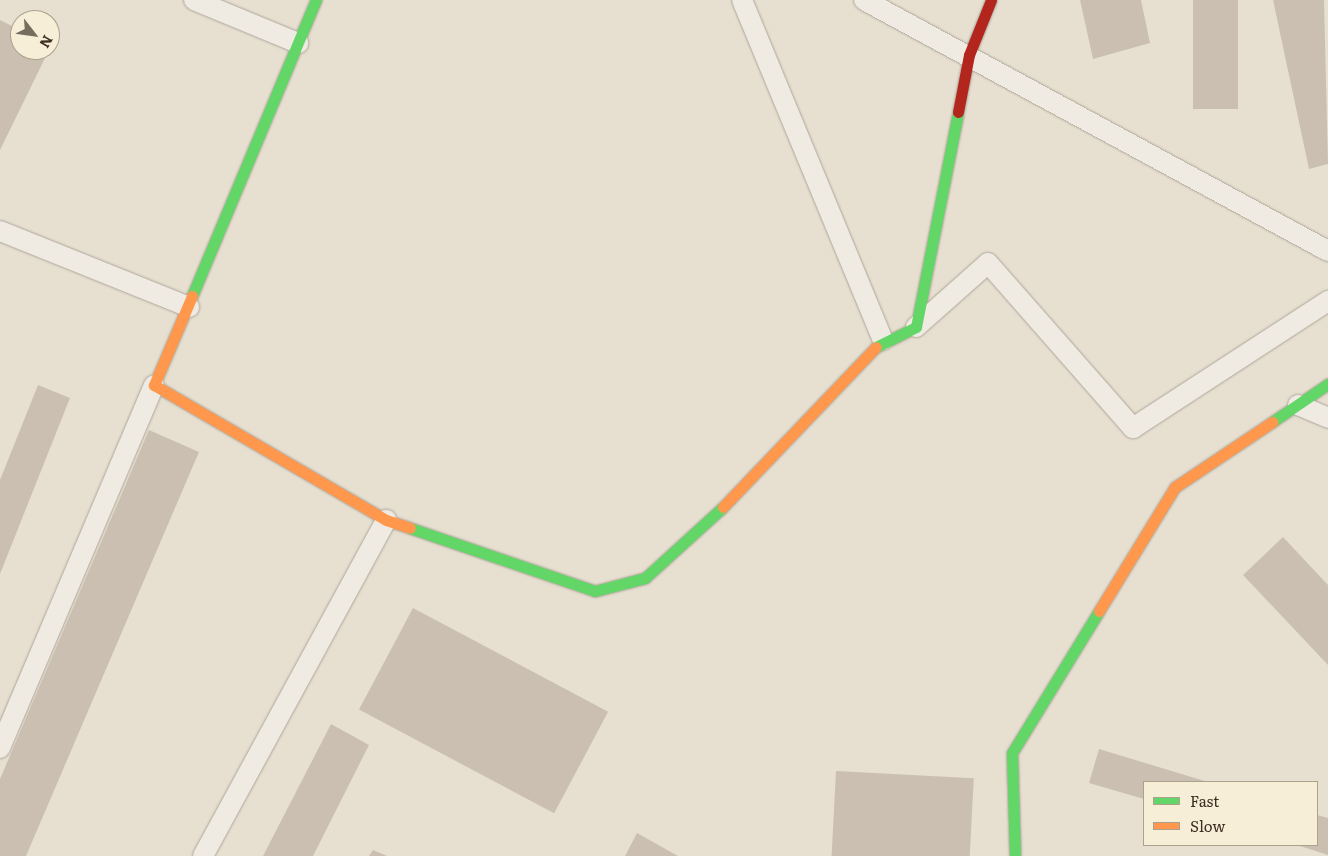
<!DOCTYPE html>
<style>
body{margin:0}
#map{position:relative;width:1328px;height:856px;overflow:hidden;background:#e7e0d1;font-family:Literata,serif}
div>[style]{position:absolute}
.building>*{inset:0;background:#cbbfb2;transform-origin:0 0}
.roads{filter:drop-shadow(0 0 1px #ada599) drop-shadow(0 0 1px #ada599)}
.street>*{height:20px;margin:-10px;padding:0 10px;transform-origin:10px;border-radius:10px;background:#efebe3}
.fast>*{height:11px;margin:-5.5px;padding:0 5.5px;transform-origin:5.5px;border-radius:5.5px;background:#63d668}
.slow>*{height:11px;margin:-5.5px;padding:0 5.5px;transform-origin:5.5px;border-radius:5.5px;background:#ff974d}
.jam>*{height:11px;margin:-5.5px;padding:0 5.5px;transform-origin:5.5px;border-radius:5.5px;background:#b3261e}
span{translate:-50% -50%;white-space:nowrap;text-align:center;line-height:1.15;-webkit-text-stroke:4px #f7eed8;paint-order:stroke}
.legend{position:absolute;left:1143px;top:781px;width:175px;height:65px;box-sizing:border-box;background:#f7eed8;border:1px solid #ada18e;margin:0;padding:6px 9px;list-style:none;font-size:15px;color:#3d2e20}
.legend li{display:flex;align-items:center;gap:10px;height:25px}
.legend b{width:25px;border:1px solid #ada18e}
.north{position:absolute;left:10px;top:10px;width:50px;height:50px;box-sizing:border-box;background:#f7eed8;border:1px solid #ada18e;border-radius:50%;rotate:120deg;font-size:14px;font-weight:700;line-height:20px;text-align:center;color:#3d2e20}
.north::after{content:'';display:block;margin:auto;width:18px;height:22px;background:#786c5e;clip-path:polygon(50% 0,100% 100%,50% 72%,0 100%)}
</style>
<div id="map">
<div class="building">
<div style="clip-path:polygon(1080px 0,1141px 0,1150px 43px,1093px 59px)"></div>
<div style="left:1193px;top:0;width:45px;height:109px"></div>
<div style="clip-path:polygon(1273px 0,1324px 0,1328px 164px,1309px 169px)"></div>
<div style="clip-path:polygon(0 20px,20px 30px,20px 50px,49px 50px,0 150px)"></div>
<div style="clip-path:polygon(38px 385px,70px 398px,0 574px,0 480px)"></div>
<div style="clip-path:polygon(149px 430px,199px 452px,26px 856px,0 856px,0 779px)"></div>
<div style="clip-path:polygon(1283px 537px,1328px 585px,1328px 665px,1243px 575px)"></div>
<div style="left:413px;top:608px;width:221px;height:115px;rotate:28deg"></div>
<div style="clip-path:polygon(331px 724px,369px 745px,313px 856px,263px 856px)"></div>
<div style="clip-path:polygon(1099px 749px,1208px 782px,1144px 782px,1144px 799px,1089px 783px)"></div>
<div style="left:836px;top:771px;width:138px;height:85px;rotate:3deg"></div>
<div style="clip-path:polygon(1317px 815px,1328px 818px,1328px 855px,1297px 845px,1317px 845px)"></div>
<div style="clip-path:polygon(637px 833px,678px 856px,625px 856px)"></div>
<div style="clip-path:polygon(373px 850px,387px 856px,369px 856px)"></div>
</div>
<div class="roads">
<div class="street">
<div style="left:194px;top:0;width:113px;rotate:22.5deg"></div>
<div style="left:742px;top:0;width:368px;rotate:67.5deg"></div>
<div style="left:864px;top:0;width:528px;rotate:28.41deg"></div>
<div style="left:0;top:231px;width:204px;rotate:21.9deg"></div>
<div style="left:916px;top:327px;width:96px;rotate:-41.6deg"></div>
<div style="left:988px;top:263px;width:220px;rotate:48.7deg"></div>
<div style="left:1133px;top:428px;width:233px;rotate:-33.1deg"></div>
<div style="left:1298px;top:405px;width:33px;rotate:23deg"></div>
<div style="left:0;top:748px;width:394px;rotate:-67deg"></div>
<div style="left:203px;top:856px;width:383px;rotate:-61.4deg"></div>
</div>
<div class="fast">
<div style="left:192px;top:296px;width:321px;rotate:-67.3deg"></div>
<div style="left:876px;top:347px;width:45px;rotate:-26.6deg"></div>
<div style="left:916px;top:327px;width:219px;rotate:-78.9deg"></div>
<div style="left:1272px;top:422px;width:68px;rotate:-34.2deg"></div>
<div style="left:410px;top:528px;width:195px;rotate:18.8deg"></div>
<div style="left:595px;top:591px;width:52px;rotate:-14.6deg"></div>
<div style="left:645px;top:578px;width:105px;rotate:-42.3deg"></div>
<div style="left:1015px;top:856px;width:103px;rotate:-91.7deg"></div>
<div style="left:1012px;top:753px;width:167px;rotate:-58.5deg"></div>
</div>
<div class="slow">
<div style="left:192px;top:296px;width:97px;rotate:113.1deg"></div>
<div style="left:154px;top:385px;width:268px;rotate:30.2deg"></div>
<div style="left:386px;top:520px;width:25px;rotate:18deg"></div>
<div style="left:723px;top:507px;width:221px;rotate:-46.3deg"></div>
<div style="left:1099px;top:611px;width:145px;rotate:-58.5deg"></div>
<div style="left:1175px;top:487px;width:117px;rotate:-33.8deg"></div>
</div>
<div class="jam">
<div style="left:958px;top:112px;width:58px;rotate:-79.1deg"></div>
<div style="left:969px;top:55px;width:59px;rotate:-68.2deg"></div>
</div>
</div>
<ul class="legend">
<li><b style="height:6px;background:#63d668"></b>Fast</li>
<li><b style="height:6px;background:#ff974d"></b>Slow</li>
</ul>
<div class="north">N</div>
</div>
